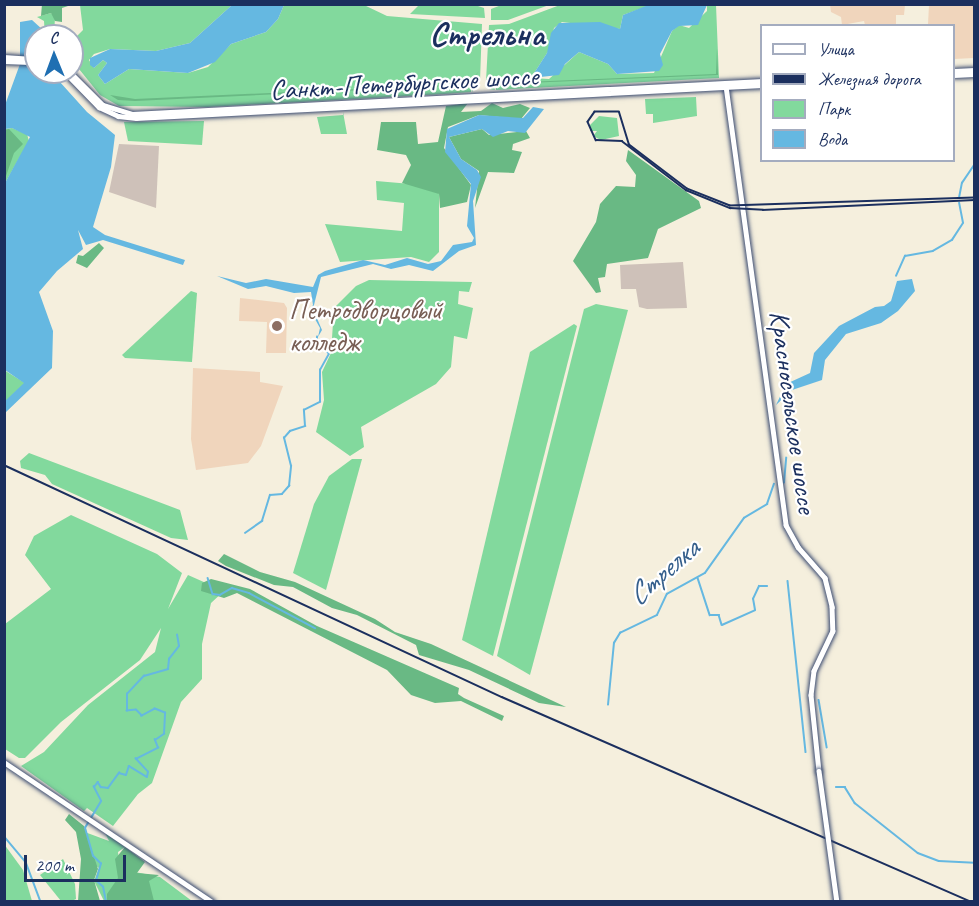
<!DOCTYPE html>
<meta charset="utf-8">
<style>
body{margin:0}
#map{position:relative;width:979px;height:906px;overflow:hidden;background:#f5efdd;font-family:Caveat,sans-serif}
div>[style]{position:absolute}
.built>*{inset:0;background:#f0d5bc}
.industrial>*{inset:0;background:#cec1b9}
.green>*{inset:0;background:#82d99d}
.forest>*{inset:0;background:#69b984}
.water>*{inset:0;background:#65b8e1}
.stream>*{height:1.5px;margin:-0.75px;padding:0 0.75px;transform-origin:0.75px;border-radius:0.75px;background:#65b8e1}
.roads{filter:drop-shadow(0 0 2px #3c4c71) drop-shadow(0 0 2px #3c4c71)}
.secondary>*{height:4.5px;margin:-2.25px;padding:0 2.25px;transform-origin:2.25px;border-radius:2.25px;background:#fff}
.primary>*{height:4.5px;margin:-2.25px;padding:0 2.25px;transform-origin:2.25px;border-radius:2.25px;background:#fff}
.tram>*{height:1.5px;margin:-0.75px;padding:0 0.75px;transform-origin:0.75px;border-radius:0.75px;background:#1b2f5e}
.rail>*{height:1.5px;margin:-0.75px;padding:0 0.75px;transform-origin:0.75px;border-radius:0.75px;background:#1b2f5e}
.bridges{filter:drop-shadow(0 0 2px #3c4c71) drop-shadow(0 0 2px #3c4c71)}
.secondary-bridge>*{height:4.5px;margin:-2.25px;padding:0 2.25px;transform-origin:2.25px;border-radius:2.25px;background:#fff}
.dots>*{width:16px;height:16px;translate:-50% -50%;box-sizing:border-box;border:3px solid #fff;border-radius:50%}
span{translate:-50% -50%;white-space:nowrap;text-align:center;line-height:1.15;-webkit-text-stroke:4.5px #fff;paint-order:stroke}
.street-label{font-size:28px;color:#1b2f5e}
.education-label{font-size:28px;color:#785e54}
.left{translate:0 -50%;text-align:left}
.water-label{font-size:30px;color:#355f8c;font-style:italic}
.district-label{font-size:34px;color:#1b2f5e;font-weight:700}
.frame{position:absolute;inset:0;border:6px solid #1b2f5e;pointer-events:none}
.legend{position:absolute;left:760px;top:24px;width:195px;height:138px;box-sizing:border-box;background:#fff;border:2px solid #a4acbf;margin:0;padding:8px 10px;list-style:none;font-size:18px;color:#1b2f5e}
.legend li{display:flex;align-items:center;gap:12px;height:30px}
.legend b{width:30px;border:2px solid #a4acbf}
.north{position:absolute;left:24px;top:24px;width:60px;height:60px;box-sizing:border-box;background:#fff;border:2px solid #a4acbf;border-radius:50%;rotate:359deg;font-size:16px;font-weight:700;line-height:24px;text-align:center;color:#1b2f5e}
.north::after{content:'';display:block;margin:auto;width:21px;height:27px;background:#1f6fb2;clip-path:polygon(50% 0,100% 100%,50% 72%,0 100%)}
.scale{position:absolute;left:24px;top:855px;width:102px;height:27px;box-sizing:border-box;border:3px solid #1b2f5e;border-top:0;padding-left:8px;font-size:18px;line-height:21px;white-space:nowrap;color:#1b2f5e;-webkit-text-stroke:4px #fff;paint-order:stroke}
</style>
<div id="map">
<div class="built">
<div style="clip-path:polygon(830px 5px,905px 5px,904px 15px,896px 15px,896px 25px,865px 25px,864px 21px,842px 25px,841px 17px,831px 12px)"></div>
<div style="clip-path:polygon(929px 5px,974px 5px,974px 58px,954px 59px,954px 26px,928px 24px)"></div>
<div style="clip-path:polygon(240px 298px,284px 303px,287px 308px,286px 353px,266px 353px,267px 322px,239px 321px)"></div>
<div style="clip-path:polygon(193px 368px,260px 372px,260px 382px,283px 386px,261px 446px,248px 463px,196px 470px,191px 439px)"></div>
</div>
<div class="industrial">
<div style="clip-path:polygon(119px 144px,159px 146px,156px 208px,109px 192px)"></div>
<div style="clip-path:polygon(683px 262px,687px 308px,647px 309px,639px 307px,636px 289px,621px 289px,620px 265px)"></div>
</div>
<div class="green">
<div style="clip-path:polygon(504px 4px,548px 4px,549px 5px,508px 20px,491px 20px,491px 9px)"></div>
<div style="clip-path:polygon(80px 5px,232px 5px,190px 43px,156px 51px,110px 49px,94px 54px,89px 60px,94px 68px,103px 60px,107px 63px,98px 75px,105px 84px,129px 69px,188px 73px,208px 67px,231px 44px,266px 32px,278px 19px,284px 5px,364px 5px,387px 16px,482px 24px,480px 81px,472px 92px,472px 83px,471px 92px,444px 94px,207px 107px,119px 106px,100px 95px,79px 69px,77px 36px,83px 30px)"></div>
<div style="clip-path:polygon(419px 5px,475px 5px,484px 8px,485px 18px,410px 14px)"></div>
<div style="clip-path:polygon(560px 5px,651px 5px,623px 15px,620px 29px,562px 22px,554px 28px,549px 50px,531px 78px,549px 79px,579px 52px,608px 64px,617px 74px,654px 73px,672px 31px,679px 25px,689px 28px,707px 11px,707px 5px,716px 5px,719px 78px,496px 90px,496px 85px,491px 81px,495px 90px,489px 89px,486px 81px,489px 25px,509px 24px)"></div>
<div style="clip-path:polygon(51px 13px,55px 17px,54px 36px,45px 36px,44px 21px,37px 17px)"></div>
<div style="clip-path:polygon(696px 97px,697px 116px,653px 123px,653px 114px,646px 114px,645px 99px)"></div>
<div style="clip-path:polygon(343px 112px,347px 134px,321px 134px,317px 117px,343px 115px)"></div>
<div style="clip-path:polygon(599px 116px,617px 118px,619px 136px,601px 140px,593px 136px,597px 131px,590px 131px,590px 125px)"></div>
<div style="clip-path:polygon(204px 121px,202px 145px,128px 141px,124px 122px)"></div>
<div style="clip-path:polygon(12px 128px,27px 134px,29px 141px,5px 183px,5px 129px)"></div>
<div style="clip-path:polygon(420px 173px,439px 194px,439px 252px,429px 262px,411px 257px,340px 262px,325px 224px,402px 231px,404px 203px,377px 200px,376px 181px,411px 184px)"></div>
<div style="clip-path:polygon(369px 280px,472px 282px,469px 292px,459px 291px,458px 304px,473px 308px,467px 339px,454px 336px,451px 367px,436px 384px,361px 427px,364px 447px,350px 456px,316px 432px,324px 400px,322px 372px,331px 353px,334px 308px,356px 286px)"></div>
<div style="clip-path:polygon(191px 291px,197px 293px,192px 362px,125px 358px,122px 355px)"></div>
<div style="clip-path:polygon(596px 304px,628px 310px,530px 675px,497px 656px,584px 309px)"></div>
<div style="clip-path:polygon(574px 324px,577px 326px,493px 656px,462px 640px,530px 352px)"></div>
<div style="clip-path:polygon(4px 370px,25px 383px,5px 402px,4px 402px)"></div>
<div style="clip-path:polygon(29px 453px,180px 510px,188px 540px,171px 538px,52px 484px,45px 475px,21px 468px,20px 461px)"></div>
<div style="clip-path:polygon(352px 459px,362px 459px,326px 590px,293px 573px,314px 504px,329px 476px)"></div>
<div style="clip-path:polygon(71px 515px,157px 554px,182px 573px,168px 609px,188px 575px,224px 591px,211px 603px,202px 644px,202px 679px,181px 702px,152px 783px,138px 794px,113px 826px,87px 808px,84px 811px,21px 766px,44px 752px,88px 705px,155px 652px,161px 628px,140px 660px,61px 722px,25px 758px,19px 758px,5px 749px,5px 624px,51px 589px,25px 555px,34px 536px)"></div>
<div style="clip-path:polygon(82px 831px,109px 841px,105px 833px,125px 847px,118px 852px,120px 869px,160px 877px,192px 901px,104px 901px,94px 881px,99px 868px,92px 863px)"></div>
<div style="clip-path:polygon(4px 844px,23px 870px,32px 901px,5px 901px)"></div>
<div style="clip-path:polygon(63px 859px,75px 884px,76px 899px,72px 901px,61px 901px,40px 875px)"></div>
</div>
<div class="forest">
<div style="clip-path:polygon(42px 4px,71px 4px,71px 5px,62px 8px,62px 22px,55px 21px,51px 13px,41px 16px)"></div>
<div style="clip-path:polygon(717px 48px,718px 75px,500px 84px,488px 73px,501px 83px,716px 74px)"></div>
<div style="clip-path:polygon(479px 71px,469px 85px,135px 101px,118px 100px,110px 95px,135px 99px,468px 84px)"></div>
<div style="clip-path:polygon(468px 103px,461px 112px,481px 111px,492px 103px,503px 108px,520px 104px,530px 108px,521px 119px,479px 115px,448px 127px,444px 148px,471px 185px,467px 202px,440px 208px,439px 194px,402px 183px,411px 165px,406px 155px,377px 150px,381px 122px,416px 122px,418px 144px,438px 142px,446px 106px)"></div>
<div style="clip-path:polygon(9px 129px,23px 144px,14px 153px,5px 179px,5px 130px)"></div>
<div style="clip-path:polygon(482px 129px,489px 135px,526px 131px,530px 138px,513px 144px,512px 150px,522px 152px,514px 173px,488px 172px,475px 208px,479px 171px,461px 159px,449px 137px)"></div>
<div style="clip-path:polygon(628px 150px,699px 201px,701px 208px,658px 229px,648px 258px,607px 264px,605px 277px,598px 278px,601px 292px,596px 293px,573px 261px,596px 222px,600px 204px,616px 186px,635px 187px,636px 175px,626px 161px)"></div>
<div style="clip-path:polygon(99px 243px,104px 248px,87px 268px,76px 263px,78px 255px,83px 256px)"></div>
<div style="clip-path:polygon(224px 554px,260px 572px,295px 582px,375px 619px,395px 632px,431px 644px,566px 707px,539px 703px,469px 670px,419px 655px,416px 645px,357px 615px,332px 608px,293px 587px,274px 585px,226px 566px,218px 561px)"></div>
<div style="clip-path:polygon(211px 579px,250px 589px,317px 626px,459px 688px,458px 694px,464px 698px,504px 716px,502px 721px,461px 701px,435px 703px,411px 695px,387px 670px,237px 593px,224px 598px,201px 591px,202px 583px)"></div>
<div style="clip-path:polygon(69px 814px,84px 826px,98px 869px,94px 880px,100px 901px,78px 901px,81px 859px,76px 832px,65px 820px)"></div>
<div style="clip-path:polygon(125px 847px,145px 862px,137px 873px,159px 875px,149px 881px,154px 901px,107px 901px,107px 894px,118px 878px,115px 859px)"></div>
</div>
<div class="water">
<div style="clip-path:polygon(651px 4px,707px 5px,698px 25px,679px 26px,672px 31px,660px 54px,663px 65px,659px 71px,617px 74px,608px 64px,579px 52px,565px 64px,559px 75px,531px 78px,547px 53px,551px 33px,559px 23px,600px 22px,620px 29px,623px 15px)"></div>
<div style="clip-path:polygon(232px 5px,284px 5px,278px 19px,266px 32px,231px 44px,215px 62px,188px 73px,129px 69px,105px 84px,98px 75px,107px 63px,103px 60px,94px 68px,90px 65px,90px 58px,110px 49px,156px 51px,190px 43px)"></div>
<div style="clip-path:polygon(32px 20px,43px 30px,42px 36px,36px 36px,29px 67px,59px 81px,87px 112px,115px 135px,111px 167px,93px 227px,105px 235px,185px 260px,183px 265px,103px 240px,86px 245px,78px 230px,83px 249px,57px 271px,39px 292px,53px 331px,52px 368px,5px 413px,4px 402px,24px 383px,5px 370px,5px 183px,30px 137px,12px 128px,5px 129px,5px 105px,20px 64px,20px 22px)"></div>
<div style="clip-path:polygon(533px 107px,544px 109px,525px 133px,508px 131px,493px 137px,482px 129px,449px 137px,461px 159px,477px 170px,481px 177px,473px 201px,476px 245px,459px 251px,433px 271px,409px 265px,391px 269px,373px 264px,321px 277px,313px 309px,322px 330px,318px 337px,320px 328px,310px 310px,313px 305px,311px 292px,294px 293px,266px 286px,248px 289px,217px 276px,246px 283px,266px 279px,313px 287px,318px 275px,325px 271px,363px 260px,385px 265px,407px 258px,428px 264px,441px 261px,453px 245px,472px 242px,474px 238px,467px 226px,471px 184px,445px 152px,447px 129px,479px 115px,523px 118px)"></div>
<div style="clip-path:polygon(912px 279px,915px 291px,898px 311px,881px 323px,846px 334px,825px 360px,822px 380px,792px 390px,776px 405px,786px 384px,810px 373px,814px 353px,839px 326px,875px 307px,884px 306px,891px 301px,897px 281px)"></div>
</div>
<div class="stream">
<div style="left:959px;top:198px;width:15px;rotate:-79deg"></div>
<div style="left:962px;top:183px;width:22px;rotate:-56deg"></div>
<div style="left:896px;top:276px;width:22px;rotate:-66deg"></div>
<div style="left:905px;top:256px;width:28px;rotate:-10deg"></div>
<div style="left:933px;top:251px;width:22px;rotate:-30deg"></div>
<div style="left:952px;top:240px;width:20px;rotate:-57deg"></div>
<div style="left:963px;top:223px;width:20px;rotate:-101deg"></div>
<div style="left:784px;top:483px;width:25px;rotate:-85deg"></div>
<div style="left:245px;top:533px;width:21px;rotate:-35deg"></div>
<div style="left:262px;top:521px;width:27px;rotate:-73deg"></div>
<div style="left:270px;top:495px;width:12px;rotate:-5deg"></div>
<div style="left:282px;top:494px;width:11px;rotate:-49deg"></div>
<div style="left:289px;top:486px;width:20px;rotate:-84deg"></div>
<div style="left:291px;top:466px;width:29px;rotate:-104deg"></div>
<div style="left:284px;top:438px;width:9px;rotate:-49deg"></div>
<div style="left:290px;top:431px;width:16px;rotate:-18deg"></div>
<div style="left:305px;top:426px;width:16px;rotate:-94deg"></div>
<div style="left:304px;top:410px;width:18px;rotate:-27deg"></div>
<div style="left:320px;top:402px;width:32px;rotate:-90deg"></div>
<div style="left:320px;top:370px;width:18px;rotate:-61deg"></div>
<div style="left:329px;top:354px;width:16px;rotate:-137deg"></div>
<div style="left:317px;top:343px;width:6px;rotate:-90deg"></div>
<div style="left:208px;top:578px;width:17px;rotate:73deg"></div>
<div style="left:213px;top:594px;width:7px;rotate:8deg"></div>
<div style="left:220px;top:595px;width:14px;rotate:-30deg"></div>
<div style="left:232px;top:588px;width:18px;rotate:16deg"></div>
<div style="left:249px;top:593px;width:75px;rotate:27.9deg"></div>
<div style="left:698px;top:578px;width:39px;rotate:72deg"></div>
<div style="left:710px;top:615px;width:9px"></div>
<div style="left:719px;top:615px;width:10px;rotate:73deg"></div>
<div style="left:722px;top:625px;width:36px;rotate:-24deg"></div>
<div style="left:755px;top:610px;width:11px;rotate:-100deg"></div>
<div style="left:753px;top:599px;width:14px;rotate:-65deg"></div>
<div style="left:759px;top:586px;width:8px"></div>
<div style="left:788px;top:581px;width:172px;rotate:84deg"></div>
<div style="left:819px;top:700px;width:48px;rotate:80.3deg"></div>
<div style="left:608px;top:705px;width:62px;rotate:-84.5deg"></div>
<div style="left:614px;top:643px;width:12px;rotate:-59deg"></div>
<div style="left:620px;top:633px;width:41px;rotate:-25.9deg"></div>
<div style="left:657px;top:615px;width:23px;rotate:-65deg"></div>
<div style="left:667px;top:594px;width:43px;rotate:-28.9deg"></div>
<div style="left:705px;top:573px;width:67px;rotate:-54.7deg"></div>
<div style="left:744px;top:518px;width:27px;rotate:-31deg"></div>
<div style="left:767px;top:504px;width:21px;rotate:-71deg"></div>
<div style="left:836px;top:787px;width:9px"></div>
<div style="left:845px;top:787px;width:19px;rotate:58deg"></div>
<div style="left:855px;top:803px;width:80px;rotate:38.4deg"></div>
<div style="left:918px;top:853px;width:22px;rotate:21deg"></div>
<div style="left:939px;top:861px;width:35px;rotate:3deg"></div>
<div style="left:4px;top:836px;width:34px;rotate:50deg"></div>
<div style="left:26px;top:862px;width:43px;rotate:69.4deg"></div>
<div style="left:106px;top:902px;width:15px;rotate:-101deg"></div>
<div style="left:103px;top:887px;width:9px;rotate:-139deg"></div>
<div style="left:96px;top:881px;width:18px;rotate:-74deg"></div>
<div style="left:101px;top:864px;width:11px;rotate:-135deg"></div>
<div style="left:93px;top:856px;width:29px;rotate:-106deg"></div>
<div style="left:85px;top:828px;width:31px;rotate:-59deg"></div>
<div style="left:101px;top:801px;width:16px;rotate:-117deg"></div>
<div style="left:94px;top:787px;width:6px;rotate:-51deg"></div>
<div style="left:98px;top:782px;width:6px;rotate:59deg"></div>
<div style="left:101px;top:787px;width:7px;rotate:8deg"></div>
<div style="left:108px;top:788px;width:19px;rotate:-54deg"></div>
<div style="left:119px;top:773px;width:7px;rotate:16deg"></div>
<div style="left:126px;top:775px;width:9px;rotate:-72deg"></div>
<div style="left:129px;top:766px;width:21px;rotate:31deg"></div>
<div style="left:147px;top:777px;width:5px;rotate:-79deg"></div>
<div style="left:148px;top:772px;width:18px;rotate:-133deg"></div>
<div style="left:136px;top:759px;width:25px;rotate:-27deg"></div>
<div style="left:158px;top:748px;width:9px;rotate:-111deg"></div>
<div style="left:155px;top:740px;width:11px;rotate:-34deg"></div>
<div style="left:164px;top:734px;width:21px;rotate:-87deg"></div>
<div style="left:165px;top:713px;width:11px;rotate:-158deg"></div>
<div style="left:155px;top:709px;width:15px;rotate:152deg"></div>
<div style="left:142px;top:716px;width:8px;rotate:-135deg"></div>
<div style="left:136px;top:710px;width:9px;rotate:174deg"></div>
<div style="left:127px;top:711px;width:17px;rotate:-90deg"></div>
<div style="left:127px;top:694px;width:25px;rotate:-47deg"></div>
<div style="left:144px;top:676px;width:25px;rotate:-16deg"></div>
<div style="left:168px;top:669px;width:10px;rotate:-84deg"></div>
<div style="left:169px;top:659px;width:16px;rotate:-52deg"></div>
<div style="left:179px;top:646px;width:11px;rotate:-100deg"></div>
</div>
<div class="roads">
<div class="secondary">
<div style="left:726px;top:86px;width:443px;rotate:82.2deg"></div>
<div style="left:786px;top:525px;width:25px;rotate:61deg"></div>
<div style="left:798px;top:547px;width:41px;rotate:48.9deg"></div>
<div style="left:825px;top:578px;width:30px;rotate:76deg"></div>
<div style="left:832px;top:607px;width:24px;rotate:88deg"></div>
<div style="left:833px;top:631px;width:44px;rotate:115.4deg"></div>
<div style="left:814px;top:671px;width:24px;rotate:97deg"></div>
<div style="left:811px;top:695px;width:76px;rotate:84deg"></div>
<div style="left:4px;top:762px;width:251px;rotate:33.9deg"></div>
</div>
<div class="primary">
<div style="left:4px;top:57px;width:32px;rotate:4deg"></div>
<div style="left:4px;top:61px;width:32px;rotate:2deg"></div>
<div style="left:954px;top:71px;width:20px;rotate:-3deg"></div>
<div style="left:65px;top:72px;width:49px;rotate:45.8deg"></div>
<div style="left:99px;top:107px;width:21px;rotate:25deg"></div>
<div style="left:118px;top:116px;width:18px;rotate:6deg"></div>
<div style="left:136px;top:118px;width:627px;rotate:-3.02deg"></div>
<div style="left:70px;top:72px;width:47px;rotate:45deg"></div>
<div style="left:103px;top:105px;width:30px;rotate:17deg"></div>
<div style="left:132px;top:114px;width:631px;rotate:-3deg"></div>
<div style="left:954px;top:75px;width:20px;rotate:-3deg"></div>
</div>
</div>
<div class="tram">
<div style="left:974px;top:198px;width:244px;rotate:178.1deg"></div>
<div style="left:730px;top:206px;width:46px;rotate:-158.4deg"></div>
<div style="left:687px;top:189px;width:73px;rotate:-142.8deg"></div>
<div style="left:629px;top:145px;width:34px;rotate:-107deg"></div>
<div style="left:619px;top:112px;width:24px;rotate:180deg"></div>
<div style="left:595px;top:112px;width:12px;rotate:125deg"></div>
<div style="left:588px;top:122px;width:20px;rotate:66deg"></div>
<div style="left:596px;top:140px;width:26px;rotate:2deg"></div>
<div style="left:622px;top:141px;width:81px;rotate:37.4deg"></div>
<div style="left:686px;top:190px;width:48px;rotate:22.2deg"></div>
<div style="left:730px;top:208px;width:33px;rotate:3deg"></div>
<div style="left:763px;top:210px;width:211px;rotate:-2.7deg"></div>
</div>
<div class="rail">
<div style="left:4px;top:465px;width:549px;rotate:24.98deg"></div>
<div style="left:502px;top:697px;width:513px;rotate:23.57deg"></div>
</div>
<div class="bridges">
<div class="secondary-bridge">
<div style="left:819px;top:771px;width:132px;rotate:82.2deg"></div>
</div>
</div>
<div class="dots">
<div style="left:277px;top:326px;background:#8d6e63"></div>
</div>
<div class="street-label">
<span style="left:404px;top:83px;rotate:-3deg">Санкт-Петербургское шоссе</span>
<span style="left:793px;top:412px;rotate:82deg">Красносельское шоссе</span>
</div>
<div class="education-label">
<span class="left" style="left:289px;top:326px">Петродворцовый<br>колледж</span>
</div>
<div class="water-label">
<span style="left:663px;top:572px;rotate:-41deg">Стрелка</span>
</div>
<div class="district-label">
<span style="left:487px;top:34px">Стрельна</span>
</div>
<div class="frame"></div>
<ul class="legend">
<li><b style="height:8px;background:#fff"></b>Улица</li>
<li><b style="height:8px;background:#1b2f5e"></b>Железная дорога</li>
<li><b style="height:16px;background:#82d99d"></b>Парк</li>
<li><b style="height:16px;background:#65b8e1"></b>Вода</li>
</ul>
<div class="north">С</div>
<div class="scale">200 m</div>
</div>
